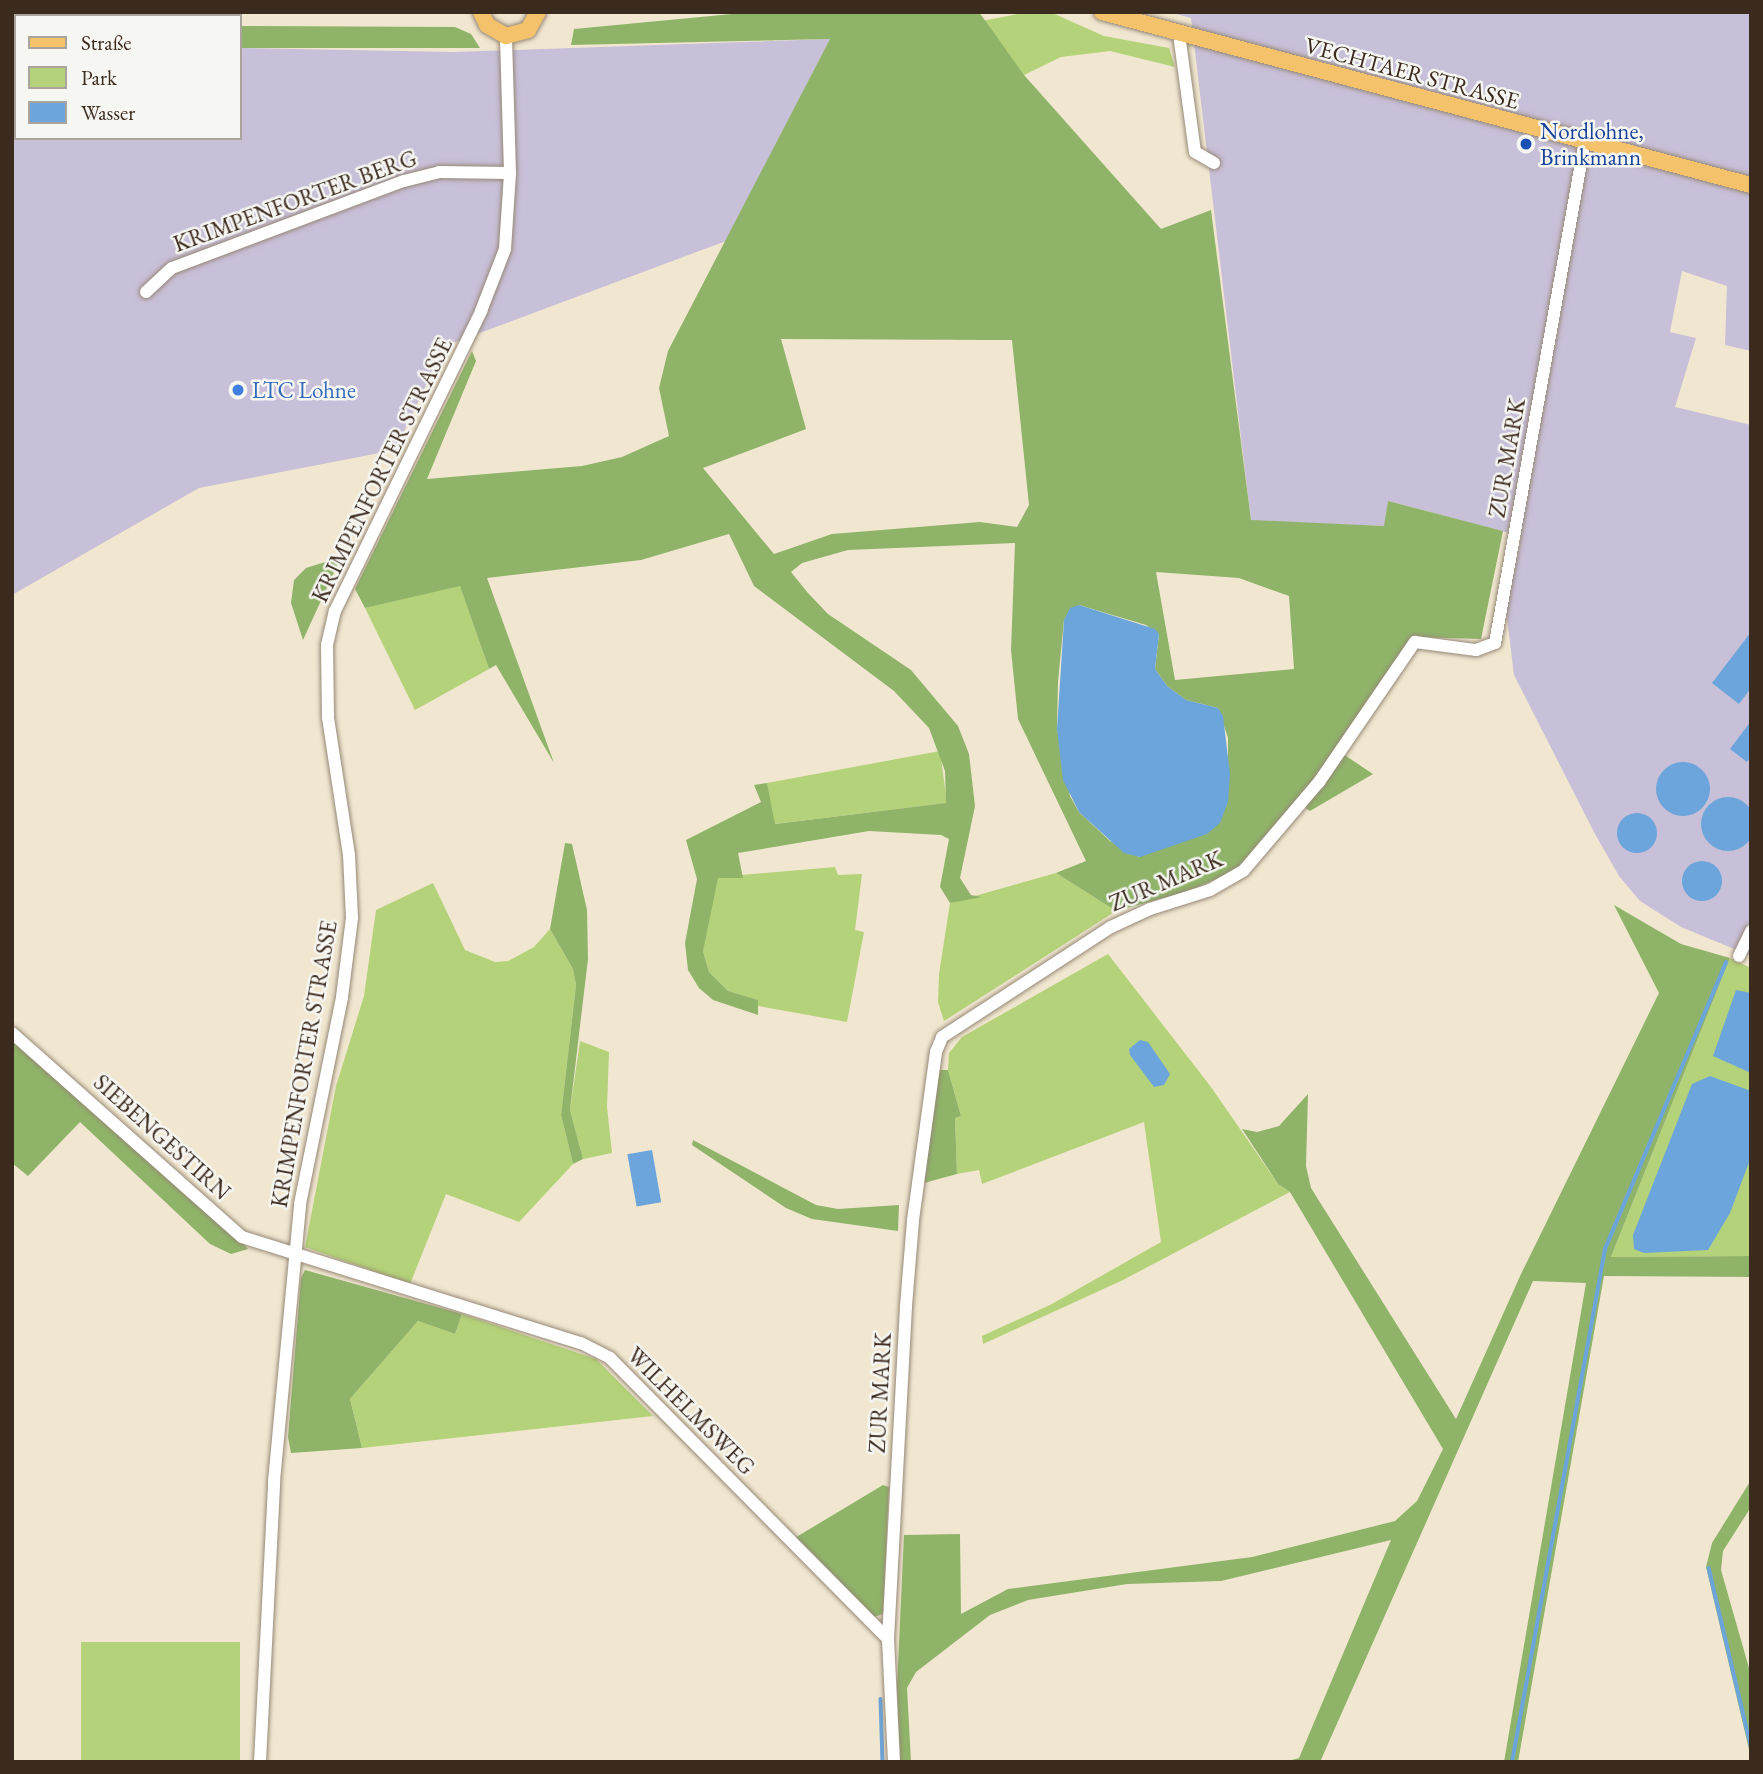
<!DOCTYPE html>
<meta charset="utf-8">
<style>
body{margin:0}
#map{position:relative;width:1763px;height:1774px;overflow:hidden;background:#f1e7d0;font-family:"EB Garamond",serif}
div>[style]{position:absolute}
.industrial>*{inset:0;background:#c8bfd8}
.green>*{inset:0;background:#b4d279;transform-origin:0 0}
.forest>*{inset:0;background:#8fb469}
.water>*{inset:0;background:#6ca5db;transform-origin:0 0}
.round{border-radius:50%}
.stream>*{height:3.5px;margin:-1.75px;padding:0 1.75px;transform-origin:1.75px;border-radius:1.75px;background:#6ca5db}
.roads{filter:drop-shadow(0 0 2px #968877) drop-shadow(0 0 2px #968877)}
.minor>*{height:12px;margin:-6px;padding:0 6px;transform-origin:6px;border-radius:6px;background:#fff}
.major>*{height:16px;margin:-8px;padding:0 8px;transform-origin:8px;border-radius:8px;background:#f3c26a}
.dots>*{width:19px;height:19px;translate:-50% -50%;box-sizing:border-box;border:4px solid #f6f6f2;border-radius:50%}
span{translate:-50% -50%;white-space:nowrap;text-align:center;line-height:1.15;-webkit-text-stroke:5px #f6f6f2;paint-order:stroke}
.street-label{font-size:23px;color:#3b2a1e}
.transit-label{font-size:23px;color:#164399}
.left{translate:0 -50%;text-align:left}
.shop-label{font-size:23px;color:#366cbe}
.frame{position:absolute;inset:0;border:14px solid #3b2a1e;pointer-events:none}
.legend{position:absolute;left:14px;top:14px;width:228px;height:126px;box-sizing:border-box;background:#f6f6f2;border:2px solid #aba49d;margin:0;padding:9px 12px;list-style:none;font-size:21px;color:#3b2a1e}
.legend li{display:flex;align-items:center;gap:14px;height:35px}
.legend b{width:35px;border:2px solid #aba49d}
</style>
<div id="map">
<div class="industrial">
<div style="clip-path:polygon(1169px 12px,1751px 12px,1751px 351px,1725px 345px,1727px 286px,1682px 271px,1670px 332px,1696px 338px,1675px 407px,1751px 425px,1751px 956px,1681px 927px,1640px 901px,1619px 876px,1595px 834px,1514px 675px,1506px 610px,1521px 536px,1388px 501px,1385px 526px,1251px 521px,1191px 18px)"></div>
<div style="clip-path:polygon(830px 39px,726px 241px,445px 346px,395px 450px,199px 488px,12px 595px,12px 45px,16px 138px,240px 138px,240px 48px,454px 52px)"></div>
</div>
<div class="green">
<div style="clip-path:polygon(1028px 12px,1050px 12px,1104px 36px,1169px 48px,1175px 67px,1110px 51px,1061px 57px,1024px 75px,982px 21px)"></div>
<div style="clip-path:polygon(460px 585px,489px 669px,415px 710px,365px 608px)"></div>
<div style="clip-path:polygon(940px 751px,947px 803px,774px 824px,767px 783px)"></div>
<div style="clip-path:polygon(835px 867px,838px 875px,862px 874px,855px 930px,864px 932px,847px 1022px,758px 1006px,757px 1000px,728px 991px,709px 972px,703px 951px,706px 921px,718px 877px)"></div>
<div style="clip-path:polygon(1056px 873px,1116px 911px,944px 1021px,938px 1002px,939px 974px,950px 903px)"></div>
<div style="clip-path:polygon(433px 883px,465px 950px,495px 962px,508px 961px,534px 947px,550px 929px,573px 969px,576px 985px,561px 1115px,573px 1164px,519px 1222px,446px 1194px,410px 1284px,305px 1247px,336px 1086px,364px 996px,376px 910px)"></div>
<div style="clip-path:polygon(1108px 954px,1211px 1087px,1278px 1184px,1290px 1192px,1123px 1280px,983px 1344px,982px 1336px,1050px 1305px,1161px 1242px,1144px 1122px,982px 1184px,979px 1170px,957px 1174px,955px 1118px,961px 1116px,948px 1070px,949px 1053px,962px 1037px)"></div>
<div style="clip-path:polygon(1730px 958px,1751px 968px,1751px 1256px,1611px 1257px)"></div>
<div style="clip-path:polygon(580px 1041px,609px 1052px,607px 1107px,612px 1153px,583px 1159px,570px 1110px)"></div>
<div style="clip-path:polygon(462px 1314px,596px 1359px,653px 1416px,362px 1448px,350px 1399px,418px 1321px,455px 1334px)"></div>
<div style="left:240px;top:1642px;width:120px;height:159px;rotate:90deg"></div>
</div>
<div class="forest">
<div style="clip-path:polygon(evenodd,753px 12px,979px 12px,1024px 75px,1161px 229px,1211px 210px,1251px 520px,1384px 526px,1388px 501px,1503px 531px,1481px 639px,1414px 637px,1316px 779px,1238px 869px,1189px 891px,1116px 911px,1056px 873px,1086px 861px,1018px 719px,1011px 650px,1015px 543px,848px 550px,802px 563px,791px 572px,808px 593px,828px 614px,911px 670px,958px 726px,969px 754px,975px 806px,960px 878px,971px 895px,982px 897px,950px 903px,940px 887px,949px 839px,941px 835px,869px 831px,738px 853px,743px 878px,718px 878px,703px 951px,709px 972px,728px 991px,758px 1000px,758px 1015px,713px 1000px,699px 988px,688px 970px,685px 943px,697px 879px,686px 840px,761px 802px,754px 785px,767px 783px,775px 824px,946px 803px,945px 771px,929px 728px,894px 691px,754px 586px,729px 534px,641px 560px,487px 578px,554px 763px,496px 665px,489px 669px,460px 586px,365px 608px,355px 589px,472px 351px,476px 361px,427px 479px,582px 466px,622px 457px,669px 436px,659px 388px,668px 351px,830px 39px,571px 45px,574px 29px,753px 12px,781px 339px,1012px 340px,1029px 505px,1017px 527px,980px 522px,832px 534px,774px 554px,703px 468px,806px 429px,781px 339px,753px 12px,1156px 572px,1239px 578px,1289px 596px,1294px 669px,1175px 680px,1156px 572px,753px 12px,1079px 605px,1146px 625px,1159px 634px,1155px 669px,1167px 686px,1186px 700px,1218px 708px,1228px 738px,1228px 802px,1139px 857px,1110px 841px,1079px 812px,1070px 796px,1057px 729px,1058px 682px,1064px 620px,1079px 605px)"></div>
<div style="clip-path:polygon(240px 26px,455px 27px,471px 34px,480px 48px,240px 48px)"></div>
<div style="clip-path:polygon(341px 557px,303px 640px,291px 603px,294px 580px,306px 568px)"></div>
<div style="clip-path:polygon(1343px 754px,1373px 774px,1310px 811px,1304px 807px)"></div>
<div style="clip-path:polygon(565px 843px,572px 844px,587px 910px,588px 959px,570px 1110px,583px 1159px,573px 1164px,561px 1115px,576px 985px,573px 969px,550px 929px)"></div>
<div style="clip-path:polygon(1614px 905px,1681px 944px,1730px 958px,1611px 1257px,1751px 1256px,1751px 1277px,1604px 1276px,1518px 1762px,1504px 1762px,1586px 1283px,1533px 1281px,1320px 1762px,1285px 1762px,1299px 1758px,1391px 1540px,1221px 1581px,1127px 1584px,1028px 1600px,990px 1615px,916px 1672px,907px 1688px,911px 1762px,900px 1762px,897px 1687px,904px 1535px,960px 1534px,961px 1614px,1008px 1589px,1252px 1557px,1395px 1521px,1417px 1501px,1443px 1449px,1290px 1192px,1278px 1184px,1242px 1129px,1257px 1132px,1279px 1126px,1308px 1094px,1306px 1166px,1311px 1188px,1456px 1419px,1521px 1274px,1659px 993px)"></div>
<div style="clip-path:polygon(12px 1039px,240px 1240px,248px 1249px,231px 1254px,210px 1244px,80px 1122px,28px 1176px,12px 1163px)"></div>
<div style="clip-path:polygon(939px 1070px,948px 1070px,961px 1116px,955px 1118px,957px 1174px,924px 1183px)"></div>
<div style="clip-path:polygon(693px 1140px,816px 1205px,838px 1209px,899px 1205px,898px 1231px,812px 1219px,786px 1208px,692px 1145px)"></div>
<div style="clip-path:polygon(305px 1270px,462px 1314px,455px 1334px,418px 1321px,350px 1399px,362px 1448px,291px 1453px,288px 1437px,301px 1278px)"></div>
<div style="clip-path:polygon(1751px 1480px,1751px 1507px,1723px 1551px,1721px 1570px,1751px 1675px,1751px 1758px,1706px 1567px,1712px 1543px)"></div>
<div style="clip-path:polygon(883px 1485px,889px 1487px,883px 1614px,871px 1618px,793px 1539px)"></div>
</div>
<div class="water">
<div style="clip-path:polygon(1079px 605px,1155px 629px,1159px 634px,1155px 669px,1167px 686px,1186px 700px,1218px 708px,1223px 716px,1230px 774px,1228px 802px,1220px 823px,1207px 834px,1140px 857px,1124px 853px,1079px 812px,1063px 780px,1057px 729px,1064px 620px,1070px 608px)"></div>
<div style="clip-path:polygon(1751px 632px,1751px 688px,1739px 704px,1712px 683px)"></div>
<div style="clip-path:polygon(1751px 721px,1751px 756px,1747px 762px,1730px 749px)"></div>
<div class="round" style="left:1656px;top:762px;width:54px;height:54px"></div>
<div class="round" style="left:1701px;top:797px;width:54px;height:54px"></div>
<div class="round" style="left:1617px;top:813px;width:40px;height:40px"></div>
<div class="round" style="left:1682px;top:861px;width:40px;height:40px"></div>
<div style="clip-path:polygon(1736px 990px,1751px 993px,1751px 1073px,1713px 1056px)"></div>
<div style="clip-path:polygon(1140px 1040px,1148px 1042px,1170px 1074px,1164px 1085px,1154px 1087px,1130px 1055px,1129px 1049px)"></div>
<div style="clip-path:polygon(1710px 1076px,1751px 1091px,1751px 1157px,1730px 1213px,1708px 1250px,1644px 1253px,1634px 1249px,1633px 1235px,1692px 1084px)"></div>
<div style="left:652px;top:1150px;width:53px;height:25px;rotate:80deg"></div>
</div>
<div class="stream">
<div style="left:1709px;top:1568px;width:183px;rotate:76.7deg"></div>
<div style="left:881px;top:1699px;width:63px;rotate:88.2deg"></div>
<div style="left:1512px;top:1762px;width:521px;rotate:-79.72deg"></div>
<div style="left:1605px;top:1249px;width:311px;rotate:-67.1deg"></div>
</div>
<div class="roads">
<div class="minor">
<div style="left:1179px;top:34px;width:119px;rotate:82.3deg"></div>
<div style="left:1195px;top:152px;width:22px;rotate:30deg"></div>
<div style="left:146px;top:292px;width:35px;rotate:-43deg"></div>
<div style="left:172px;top:268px;width:248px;rotate:-20.6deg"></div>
<div style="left:404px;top:181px;width:36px;rotate:-14deg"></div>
<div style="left:439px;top:172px;width:71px;rotate:0.8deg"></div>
<div style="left:1739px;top:956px;width:28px;rotate:-64deg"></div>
<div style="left:12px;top:1033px;width:307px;rotate:41.6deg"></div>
<div style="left:242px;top:1237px;width:355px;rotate:17.4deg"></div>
<div style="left:581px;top:1343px;width:33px;rotate:27deg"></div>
<div style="left:610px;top:1358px;width:395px;rotate:45.3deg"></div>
<div style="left:260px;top:1762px;width:281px;rotate:-87.1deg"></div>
<div style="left:274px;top:1481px;width:278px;rotate:-84.6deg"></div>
<div style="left:300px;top:1204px;width:211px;rotate:-78.5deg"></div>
<div style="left:342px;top:997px;width:80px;rotate:-82.8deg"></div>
<div style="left:352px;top:918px;width:63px;rotate:-92.7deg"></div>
<div style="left:349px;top:855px;width:140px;rotate:-98.7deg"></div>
<div style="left:328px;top:717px;width:72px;rotate:-90.8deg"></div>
<div style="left:327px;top:645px;width:35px;rotate:-77deg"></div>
<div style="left:335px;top:611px;width:334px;rotate:-64deg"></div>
<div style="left:481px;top:311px;width:66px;rotate:-68.8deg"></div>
<div style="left:505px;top:249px;width:76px;rotate:-86.2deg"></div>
<div style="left:510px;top:173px;width:137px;rotate:-91.7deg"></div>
<div style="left:894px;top:1762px;width:123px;rotate:-92.8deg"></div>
<div style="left:888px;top:1639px;width:333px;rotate:-86.9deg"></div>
<div style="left:906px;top:1306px;width:86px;rotate:-85.3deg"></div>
<div style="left:913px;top:1220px;width:170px;rotate:-82.2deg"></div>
<div style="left:936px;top:1052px;width:16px;rotate:-68deg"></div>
<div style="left:942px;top:1037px;width:202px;rotate:-33.1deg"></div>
<div style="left:1111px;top:927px;width:43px;rotate:-24.8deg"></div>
<div style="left:1150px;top:909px;width:63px;rotate:-17.6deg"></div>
<div style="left:1210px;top:890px;width:39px;rotate:-30deg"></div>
<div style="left:1244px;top:870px;width:116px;rotate:-49.6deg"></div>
<div style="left:1319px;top:782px;width:170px;rotate:-55.6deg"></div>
<div style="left:1415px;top:642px;width:62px;rotate:7.5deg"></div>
<div style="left:1476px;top:650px;width:20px;rotate:-20deg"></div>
<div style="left:1495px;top:643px;width:510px;rotate:-79.84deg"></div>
</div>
<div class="major">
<div style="left:481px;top:12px;width:14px;rotate:65deg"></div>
<div style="left:487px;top:25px;width:22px;rotate:30deg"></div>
<div style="left:506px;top:36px;width:23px;rotate:-15deg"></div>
<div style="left:528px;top:30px;width:21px;rotate:-61deg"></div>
<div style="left:1102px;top:12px;width:672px;rotate:14.93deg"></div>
</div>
</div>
<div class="dots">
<div style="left:1526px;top:144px;background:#1a4fb4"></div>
<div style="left:238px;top:390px;background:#3f7fe0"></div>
</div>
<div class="street-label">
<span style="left:1412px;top:73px;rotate:15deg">VECHTAER STRASSE</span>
<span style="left:295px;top:201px;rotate:-20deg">KRIMPENFORTER BERG</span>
<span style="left:1507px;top:458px;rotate:-80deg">ZUR MARK</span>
<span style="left:382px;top:470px;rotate:-64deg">KRIMPENFORTER STRASSE</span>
<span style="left:1166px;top:881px;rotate:-23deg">ZUR MARK</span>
<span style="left:304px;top:1064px;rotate:-80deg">KRIMPENFORTER STRASSE</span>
<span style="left:162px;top:1137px;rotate:42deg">SIEBENGESTIRN</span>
<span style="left:880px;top:1393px;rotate:-87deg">ZUR MARK</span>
<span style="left:691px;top:1411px;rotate:45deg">WILHELMSWEG</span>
</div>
<div class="transit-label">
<span class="left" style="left:1540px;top:144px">Nordlohne,<br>Brinkmann</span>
</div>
<div class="shop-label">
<span class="left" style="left:252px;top:390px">LTC Lohne</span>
</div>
<div class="frame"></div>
<ul class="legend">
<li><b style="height:9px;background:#f3c26a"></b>Straße</li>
<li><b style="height:19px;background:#b4d279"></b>Park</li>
<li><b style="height:19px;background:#6ca5db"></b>Wasser</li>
</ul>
</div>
